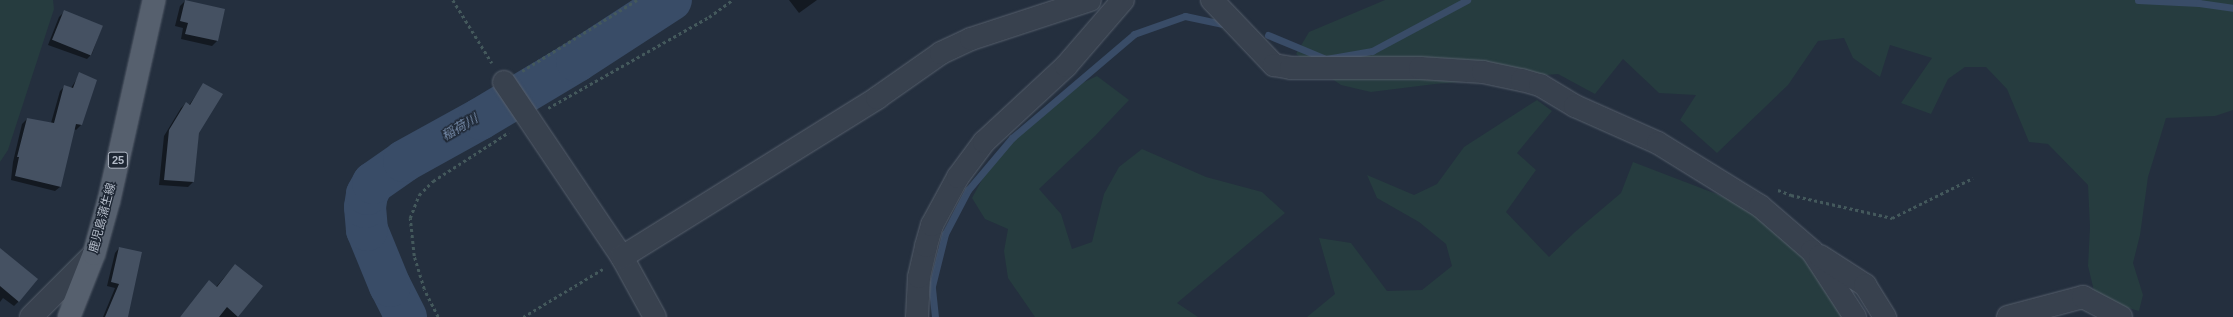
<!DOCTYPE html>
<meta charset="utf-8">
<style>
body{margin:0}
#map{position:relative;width:2233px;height:317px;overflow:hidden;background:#242f3e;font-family:Helvetica,"Noto Sans JP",sans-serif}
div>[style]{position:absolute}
.green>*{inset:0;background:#263c3f}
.shadow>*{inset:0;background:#0007}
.stream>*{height:7px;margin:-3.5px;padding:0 3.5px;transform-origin:3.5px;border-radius:3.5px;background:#394c67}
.river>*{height:42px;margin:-21px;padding:0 21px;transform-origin:21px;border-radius:21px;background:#394c67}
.building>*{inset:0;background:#455162;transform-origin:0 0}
.path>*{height:2.5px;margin-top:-1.25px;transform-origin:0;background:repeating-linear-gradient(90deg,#44595c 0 3px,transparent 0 6px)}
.roads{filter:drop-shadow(0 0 1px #565f6c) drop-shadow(0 0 1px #565f6c)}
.minor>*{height:22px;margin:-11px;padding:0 11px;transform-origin:11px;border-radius:11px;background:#38414e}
.major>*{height:22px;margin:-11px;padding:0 11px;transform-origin:11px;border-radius:11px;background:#56606e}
span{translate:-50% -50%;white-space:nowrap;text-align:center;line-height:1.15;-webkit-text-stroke:3px #1d2633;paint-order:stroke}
.shield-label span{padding:1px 3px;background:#1d2633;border:1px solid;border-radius:3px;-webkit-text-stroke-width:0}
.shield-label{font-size:11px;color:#b4bcc9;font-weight:700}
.street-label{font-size:12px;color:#b4bcc9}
.water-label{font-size:13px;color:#7c92b1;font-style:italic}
</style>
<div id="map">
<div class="green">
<div style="clip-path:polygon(0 0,53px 0,54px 9px,8px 150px,0 162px)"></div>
<div style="clip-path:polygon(1385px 0,2233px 0,2233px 110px,2215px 116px,2166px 118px,2148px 177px,2140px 235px,2133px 263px,2143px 295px,2139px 311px,2096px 299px,2088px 266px,2090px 227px,2088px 185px,2048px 144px,2029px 142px,2007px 89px,1986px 67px,1965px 67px,1948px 79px,1931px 114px,1901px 103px,1932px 58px,1890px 45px,1880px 77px,1853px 58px,1844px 38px,1818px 41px,1788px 85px,1717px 153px,1680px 120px,1696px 95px,1659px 93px,1623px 59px,1595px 94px,1558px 74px,1435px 84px,1371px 92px,1341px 85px,1296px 54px,1309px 32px)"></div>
<div style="clip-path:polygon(1097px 76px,1129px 100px,1095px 136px,1039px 189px,1061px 214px,1072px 249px,1092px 242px,1104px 194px,1119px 167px,1142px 149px,1206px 177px,1262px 192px,1285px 213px,1177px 303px,1198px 317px,1035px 317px,1008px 278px,1004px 251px,1008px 229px,985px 219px,972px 198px,990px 165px,1063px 92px)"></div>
<div style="clip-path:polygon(1537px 100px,1552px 111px,1517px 153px,1536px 170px,1506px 212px,1549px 257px,1575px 232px,1621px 193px,1633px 162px,1753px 208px,1864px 317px,1307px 317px,1335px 294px,1319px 238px,1351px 243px,1387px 291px,1422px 290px,1452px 266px,1446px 244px,1419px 222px,1377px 198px,1367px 175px,1414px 195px,1437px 184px,1464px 147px)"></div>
</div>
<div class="shadow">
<div style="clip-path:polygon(789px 0,817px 0,799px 13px)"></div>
<div style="clip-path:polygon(185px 1px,224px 10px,217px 41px,212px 46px,181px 39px,183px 28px,175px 26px,180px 6px)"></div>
<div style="clip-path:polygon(64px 12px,102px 26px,92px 54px,87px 59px,48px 45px,59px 17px)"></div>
<div style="clip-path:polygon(80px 74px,81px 125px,76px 130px,74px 129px,60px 187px,55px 191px,11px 180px,13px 162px,22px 124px,27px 119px,51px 123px,60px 91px,65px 86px,71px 88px)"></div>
<div style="clip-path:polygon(204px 84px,193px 182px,188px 187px,159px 185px,164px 136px,181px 108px,186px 103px,189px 105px)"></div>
<div style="clip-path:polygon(119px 248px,127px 317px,103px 317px,115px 288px,107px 286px,115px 253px)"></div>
<div style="clip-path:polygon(0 250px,19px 301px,14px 306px,3px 298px,0 302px)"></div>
<div style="clip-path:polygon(235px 265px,261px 286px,238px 317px,180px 317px,209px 282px,216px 287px)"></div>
</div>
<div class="stream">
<div style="left:2138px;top:0;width:61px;rotate:2.8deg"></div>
<div style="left:2199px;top:3px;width:34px;rotate:8deg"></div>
<div style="left:1268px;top:35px;width:63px;rotate:22.5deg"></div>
<div style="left:1326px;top:59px;width:47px;rotate:-9.9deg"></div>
<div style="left:1372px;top:51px;width:108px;rotate:-28.2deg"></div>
<div style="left:935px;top:317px;width:31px;rotate:-96deg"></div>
<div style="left:932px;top:286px;width:54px;rotate:-76deg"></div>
<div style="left:945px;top:234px;width:50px;rotate:-62.4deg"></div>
<div style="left:968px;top:190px;width:68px;rotate:-49.8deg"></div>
<div style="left:1012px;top:138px;width:160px;rotate:-40.4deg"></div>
<div style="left:1134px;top:34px;width:54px;rotate:-19.4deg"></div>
<div style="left:1185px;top:16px;width:40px;rotate:12deg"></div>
</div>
<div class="river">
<div style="left:406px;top:317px;width:35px;rotate:-117deg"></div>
<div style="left:390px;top:286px;width:61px;rotate:-112.3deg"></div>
<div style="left:367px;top:230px;width:23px;rotate:-95deg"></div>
<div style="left:365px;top:207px;width:13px;rotate:-81deg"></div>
<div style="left:367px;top:194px;width:13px;rotate:-61deg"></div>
<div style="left:373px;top:183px;width:38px;rotate:-35deg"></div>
<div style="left:404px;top:161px;width:87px;rotate:-28.9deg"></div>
<div style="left:480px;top:119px;width:113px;rotate:-30.9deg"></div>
<div style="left:577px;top:61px;width:112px;rotate:-33deg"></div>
</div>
<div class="building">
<div style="clip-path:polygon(185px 0,225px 9px,218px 41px,185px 34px,188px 23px,180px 21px)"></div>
<div style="left:64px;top:10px;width:42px;height:32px;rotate:22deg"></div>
<div style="clip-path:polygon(79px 72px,97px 80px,82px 125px,76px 124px,61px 187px,15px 176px,19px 157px,17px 157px,27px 118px,54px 123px,64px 85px,73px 88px)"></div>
<div style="clip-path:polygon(203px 83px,223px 94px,199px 133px,194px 182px,164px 180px,169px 130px,186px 102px,190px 105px)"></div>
<div style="clip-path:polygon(119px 247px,142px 252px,128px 317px,105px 317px,119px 284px,111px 282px)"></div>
<div style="clip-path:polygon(0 248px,38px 279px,19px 302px,0 286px)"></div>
<div style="clip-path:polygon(235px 264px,263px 286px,238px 317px,227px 307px,219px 317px,180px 317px,209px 280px,217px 287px)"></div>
</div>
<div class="path">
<div style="left:453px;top:0;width:74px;rotate:58.2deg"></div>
<div style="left:522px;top:71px;width:135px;rotate:-31.7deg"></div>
<div style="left:548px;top:108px;width:185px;rotate:-29.5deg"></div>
<div style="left:709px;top:17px;width:29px;rotate:-36deg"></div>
<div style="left:1778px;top:190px;width:14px;rotate:21deg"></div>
<div style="left:1791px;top:195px;width:104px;rotate:12.8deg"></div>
<div style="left:1892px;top:218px;width:90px;rotate:-26.3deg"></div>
<div style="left:438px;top:317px;width:31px;rotate:-117deg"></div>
<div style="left:424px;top:289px;width:34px;rotate:-107deg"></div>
<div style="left:414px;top:256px;width:38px;rotate:-96deg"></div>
<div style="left:410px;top:218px;width:25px;rotate:-69deg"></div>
<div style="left:419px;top:195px;width:20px;rotate:-45deg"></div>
<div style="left:433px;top:181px;width:90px;rotate:-32.8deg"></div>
<div style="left:523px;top:317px;width:93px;rotate:-31deg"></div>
</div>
<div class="roads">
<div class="minor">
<div style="left:1212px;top:0;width:90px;rotate:46.4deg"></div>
<div style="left:1274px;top:65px;width:17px;rotate:10deg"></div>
<div style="left:1291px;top:68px;width:129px"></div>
<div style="left:1420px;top:68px;width:63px;rotate:3.6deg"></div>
<div style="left:1483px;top:72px;width:40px;rotate:12deg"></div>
<div style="left:1522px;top:80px;width:19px;rotate:16deg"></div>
<div style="left:1540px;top:85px;width:41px;rotate:31deg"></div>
<div style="left:1575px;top:106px;width:91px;rotate:24deg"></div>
<div style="left:1658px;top:143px;width:120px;rotate:31.7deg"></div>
<div style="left:1760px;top:206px;width:69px;rotate:40.9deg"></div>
<div style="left:1812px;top:251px;width:79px;rotate:56.9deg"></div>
<div style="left:504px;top:82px;width:211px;rotate:56deg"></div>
<div style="left:622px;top:257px;width:68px;rotate:61.2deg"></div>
<div style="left:1820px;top:256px;width:54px;rotate:32.8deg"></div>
<div style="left:1865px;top:285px;width:38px;rotate:58deg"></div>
<div style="left:622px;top:257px;width:301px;rotate:-31.9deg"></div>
<div style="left:877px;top:98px;width:78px;rotate:-35.1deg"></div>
<div style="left:941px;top:53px;width:33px;rotate:-25deg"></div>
<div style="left:971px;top:39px;width:125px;rotate:-18.1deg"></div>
<div style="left:31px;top:317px;width:89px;rotate:-45deg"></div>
<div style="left:917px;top:317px;width:40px;rotate:-87.1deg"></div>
<div style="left:919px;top:277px;width:32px;rotate:-77deg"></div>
<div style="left:926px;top:246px;width:22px;rotate:-74deg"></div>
<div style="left:932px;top:225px;width:55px;rotate:-61.6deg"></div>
<div style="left:958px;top:177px;width:44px;rotate:-53.4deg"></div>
<div style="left:984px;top:142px;width:112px;rotate:-42.8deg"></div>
<div style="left:1066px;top:66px;width:87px;rotate:-49.2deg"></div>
<div style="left:2008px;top:317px;width:78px;rotate:-14.9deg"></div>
<div style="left:2083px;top:297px;width:43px;rotate:27.8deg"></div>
</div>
<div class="major">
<div style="left:69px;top:317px;width:68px;rotate:-68.4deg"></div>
<div style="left:94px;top:254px;width:56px;rotate:-74.5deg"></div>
<div style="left:109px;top:200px;width:205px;rotate:-77.3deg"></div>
</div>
</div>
<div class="shield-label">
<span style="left:118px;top:160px">25</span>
</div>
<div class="street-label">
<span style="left:103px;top:218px;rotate:-75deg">鹿児島蒲生線</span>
</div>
<div class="water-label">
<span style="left:460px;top:128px;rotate:-30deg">稲荷川</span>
</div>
</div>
